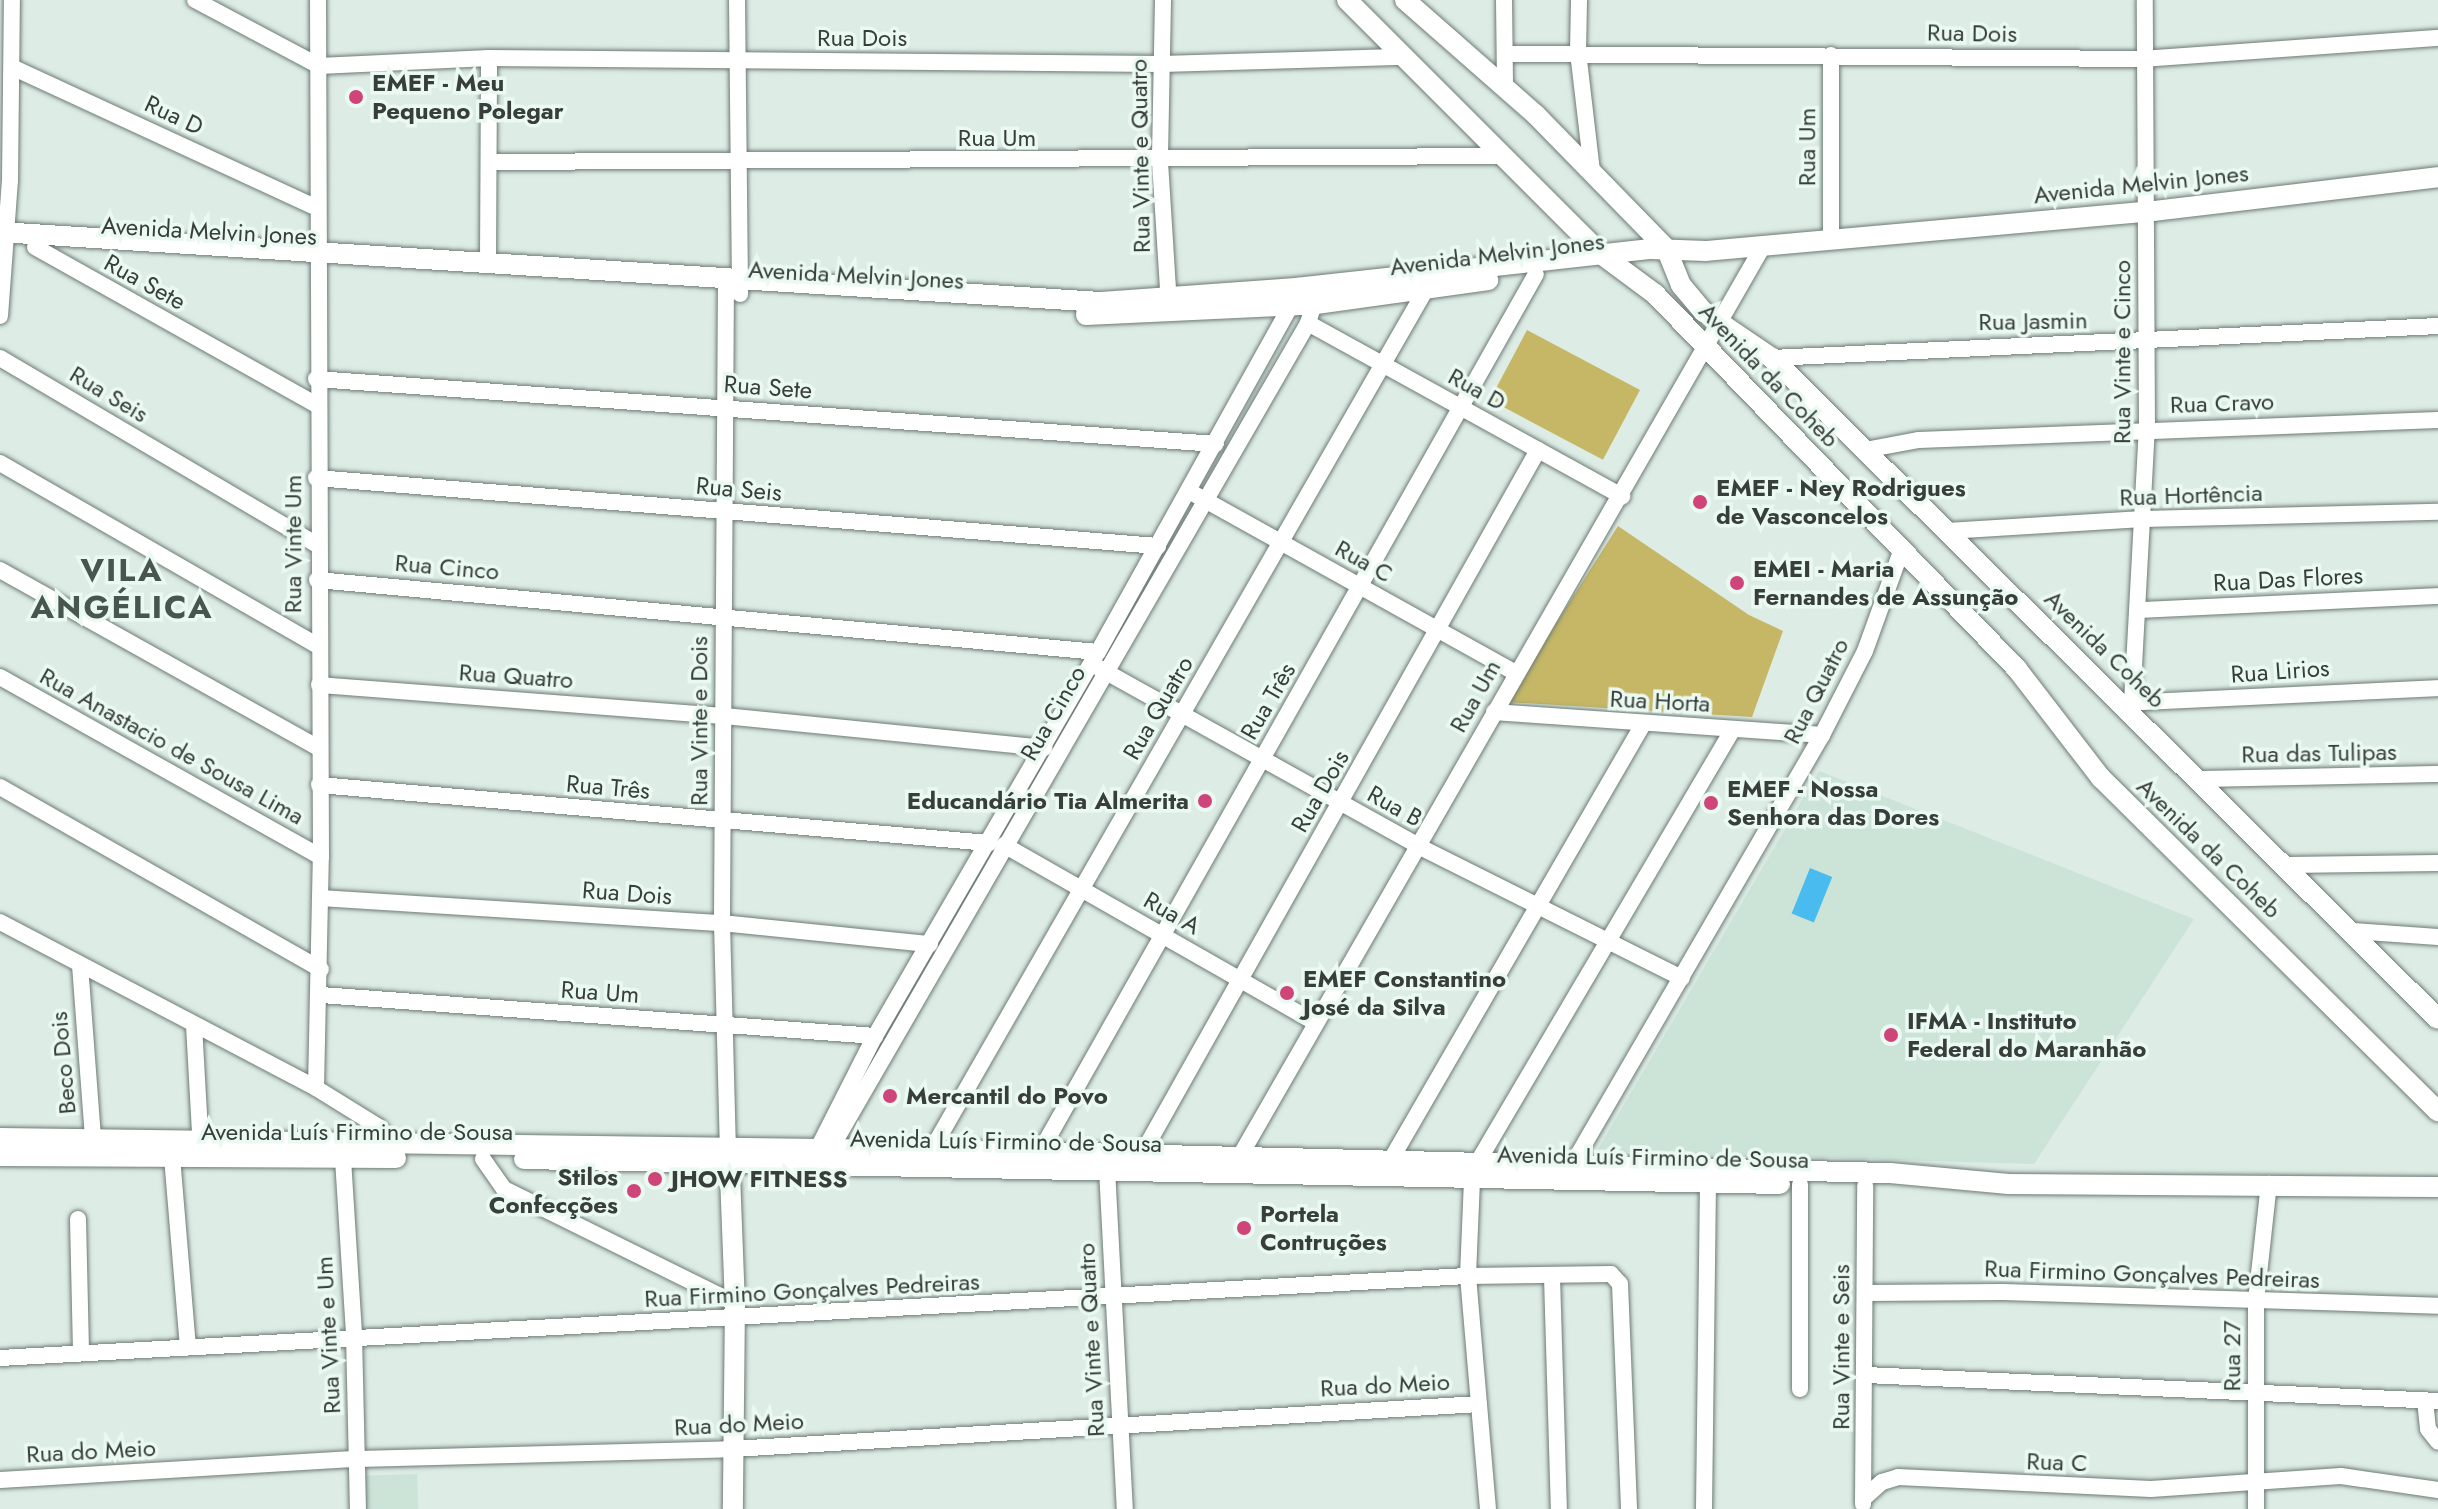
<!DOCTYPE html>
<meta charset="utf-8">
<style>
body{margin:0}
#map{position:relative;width:2438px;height:1509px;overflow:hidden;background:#ddece5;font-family:Jost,sans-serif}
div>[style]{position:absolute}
.built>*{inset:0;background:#cce3d8;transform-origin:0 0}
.green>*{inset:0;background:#c5b766;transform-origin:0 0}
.water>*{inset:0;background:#49bbef;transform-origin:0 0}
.roads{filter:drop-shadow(0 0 2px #6d7b75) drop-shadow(0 0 2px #6d7b75)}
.minor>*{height:16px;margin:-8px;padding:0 8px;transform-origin:8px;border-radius:8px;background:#fff}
.major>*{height:20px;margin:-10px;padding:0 10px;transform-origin:10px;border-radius:10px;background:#fff}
.dots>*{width:22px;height:22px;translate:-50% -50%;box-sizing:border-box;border:4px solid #eaf9f2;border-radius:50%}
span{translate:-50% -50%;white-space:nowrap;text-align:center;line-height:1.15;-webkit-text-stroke:7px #eaf9f2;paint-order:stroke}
.street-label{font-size:24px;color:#383e3b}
.poi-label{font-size:24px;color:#383e3b;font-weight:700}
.left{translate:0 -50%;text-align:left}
.right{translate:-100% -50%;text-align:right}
.district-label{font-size:32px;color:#495650;font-weight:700;letter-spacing:2px}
</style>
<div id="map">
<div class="built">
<div style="clip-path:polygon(1819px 771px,2194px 919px,2034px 1164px,1597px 1151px)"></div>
<div style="left:417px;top:1474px;width:35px;height:53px;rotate:88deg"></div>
</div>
<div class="green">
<div style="left:1527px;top:330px;width:128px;height:79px;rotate:28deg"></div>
<div style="clip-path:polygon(1618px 526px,1749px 615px,1783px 631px,1752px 717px,1506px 702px)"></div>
</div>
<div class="water">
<div style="left:1810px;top:868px;width:24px;height:49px;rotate:22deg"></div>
</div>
<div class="roads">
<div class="minor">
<div style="left:195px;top:0;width:140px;rotate:28deg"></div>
<div style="left:319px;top:66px;width:170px;rotate:-2.7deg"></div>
<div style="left:489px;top:58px;width:673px;rotate:0.51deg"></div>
<div style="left:1162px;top:64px;width:242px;rotate:-1.7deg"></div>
<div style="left:737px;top:0;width:294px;rotate:89.4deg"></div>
<div style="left:1163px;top:0;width:162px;rotate:91.1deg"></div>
<div style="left:1160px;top:162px;width:144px;rotate:86.4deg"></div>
<div style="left:1504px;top:0;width:88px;rotate:89.3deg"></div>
<div style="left:1579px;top:0;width:52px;rotate:91.1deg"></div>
<div style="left:1578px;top:52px;width:121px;rotate:83.3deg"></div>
<div style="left:1505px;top:54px;width:638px;rotate:0.45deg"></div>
<div style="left:2143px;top:59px;width:296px;rotate:-4.1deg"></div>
<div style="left:12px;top:67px;width:334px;rotate:24.8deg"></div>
<div style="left:491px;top:162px;width:1012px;rotate:-0.34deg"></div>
<div style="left:1831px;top:239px;width:184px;rotate:-90deg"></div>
<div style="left:35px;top:247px;width:322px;rotate:29.3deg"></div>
<div style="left:488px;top:261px;width:203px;rotate:-89.7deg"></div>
<div style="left:726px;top:280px;width:643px;rotate:90.36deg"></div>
<div style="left:722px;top:923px;width:224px;rotate:88.5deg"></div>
<div style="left:0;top:316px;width:135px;rotate:-85.8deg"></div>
<div style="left:10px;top:181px;width:181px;rotate:-89.4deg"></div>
<div style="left:1308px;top:323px;width:359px;rotate:28.9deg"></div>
<div style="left:0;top:358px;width:368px;rotate:30.5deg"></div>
<div style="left:1772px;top:358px;width:667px;rotate:-2.75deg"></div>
<div style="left:316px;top:379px;width:902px;rotate:4.13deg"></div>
<div style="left:1865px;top:450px;width:55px;rotate:-10.5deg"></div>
<div style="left:1919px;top:440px;width:519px;rotate:-2.21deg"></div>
<div style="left:0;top:463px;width:366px;rotate:29.9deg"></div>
<div style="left:316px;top:478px;width:845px;rotate:4.62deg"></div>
<div style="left:1194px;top:494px;width:368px;rotate:29.1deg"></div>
<div style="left:1947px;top:531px;width:196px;rotate:-3.5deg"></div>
<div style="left:2143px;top:519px;width:295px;rotate:-1.4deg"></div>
<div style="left:0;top:570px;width:364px;rotate:29.2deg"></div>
<div style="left:317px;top:580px;width:784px;rotate:5.27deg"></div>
<div style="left:2141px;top:610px;width:297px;rotate:-2.7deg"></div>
<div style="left:1097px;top:667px;width:368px;rotate:29.1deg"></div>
<div style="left:1418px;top:846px;width:295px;rotate:26.6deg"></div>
<div style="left:0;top:677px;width:368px;rotate:29.3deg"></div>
<div style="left:319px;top:685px;width:407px;rotate:4.4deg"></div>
<div style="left:725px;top:716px;width:321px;rotate:5.7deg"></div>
<div style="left:2124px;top:703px;width:314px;rotate:-2.7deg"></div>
<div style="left:2132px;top:703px;width:274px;rotate:-86.9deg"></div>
<div style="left:2147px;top:429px;width:429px;rotate:-90.3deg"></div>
<div style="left:1494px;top:712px;width:329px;rotate:4deg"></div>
<div style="left:2200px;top:779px;width:238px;rotate:-1.2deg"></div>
<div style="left:319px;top:785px;width:673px;rotate:4.95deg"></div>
<div style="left:0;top:787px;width:369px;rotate:29.6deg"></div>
<div style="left:1004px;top:845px;width:359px;rotate:29.7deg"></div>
<div style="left:2287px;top:865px;width:151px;rotate:-0.8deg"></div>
<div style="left:320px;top:898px;width:403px;rotate:3.6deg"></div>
<div style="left:722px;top:923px;width:209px;rotate:5.8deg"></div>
<div style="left:0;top:922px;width:357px;rotate:27.7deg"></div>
<div style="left:316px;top:1088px;width:74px;rotate:31.8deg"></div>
<div style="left:379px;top:1127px;width:28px;rotate:51deg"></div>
<div style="left:2353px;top:931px;width:85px;rotate:4deg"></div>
<div style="left:80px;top:965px;width:187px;rotate:85.7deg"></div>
<div style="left:321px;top:995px;width:556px;rotate:4.23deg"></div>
<div style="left:194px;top:1025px;width:127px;rotate:86.8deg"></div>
<div style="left:316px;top:1088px;width:231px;rotate:-88.8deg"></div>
<div style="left:321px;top:857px;width:857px;rotate:-90.2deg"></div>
<div style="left:931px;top:1151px;width:994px;rotate:-60.13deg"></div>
<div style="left:1040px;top:1152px;width:1008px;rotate:-60.54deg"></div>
<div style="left:1142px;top:1154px;width:808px;rotate:-60.64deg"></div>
<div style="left:814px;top:1156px;width:135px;rotate:-63.1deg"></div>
<div style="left:875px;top:1036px;width:444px;rotate:-59.9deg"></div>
<div style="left:1098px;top:652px;width:405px;rotate:-60.9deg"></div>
<div style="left:172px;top:1157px;width:191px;rotate:85.2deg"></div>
<div style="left:826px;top:1157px;width:963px;rotate:-59.97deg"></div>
<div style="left:1308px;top:323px;width:28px;rotate:-73deg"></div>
<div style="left:343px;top:1159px;width:176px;rotate:86.4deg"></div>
<div style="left:354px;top:1335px;width:174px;rotate:88.7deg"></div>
<div style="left:483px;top:1159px;width:37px;rotate:55deg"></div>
<div style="left:504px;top:1189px;width:258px;rotate:26.3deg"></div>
<div style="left:1236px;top:1163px;width:1058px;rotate:-60.11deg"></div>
<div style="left:1389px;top:1163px;width:505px;rotate:-59.93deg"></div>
<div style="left:1476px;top:1165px;width:506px;rotate:-59.48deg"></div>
<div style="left:1107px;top:1169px;width:340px;rotate:87deg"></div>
<div style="left:1568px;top:1172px;width:505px;rotate:-59.83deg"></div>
<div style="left:1822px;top:735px;width:94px;rotate:-62.9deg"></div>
<div style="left:1865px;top:651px;width:109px;rotate:-70.1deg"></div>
<div style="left:1472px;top:1180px;width:96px;rotate:92.4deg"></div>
<div style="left:1468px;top:1276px;width:234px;rotate:85.1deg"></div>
<div style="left:78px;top:1219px;width:131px;rotate:88.7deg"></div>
<div style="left:1552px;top:1277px;width:232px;rotate:88.3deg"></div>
<div style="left:1865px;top:1293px;width:138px;rotate:-0.4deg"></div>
<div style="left:2003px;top:1292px;width:435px;rotate:1.8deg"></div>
<div style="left:0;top:1358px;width:1470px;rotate:-3.2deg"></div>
<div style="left:1468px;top:1276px;width:143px;rotate:-0.8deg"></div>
<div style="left:1611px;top:1274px;width:13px;rotate:48deg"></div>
<div style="left:1620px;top:1284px;width:225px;rotate:87.7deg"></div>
<div style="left:1866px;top:1375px;width:573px;rotate:2.6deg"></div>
<div style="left:1800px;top:1389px;width:204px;rotate:-90deg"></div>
<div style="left:2425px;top:1400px;width:29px;rotate:84deg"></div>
<div style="left:2428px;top:1429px;width:16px;rotate:52deg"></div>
<div style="left:0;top:1480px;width:358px;rotate:-3.4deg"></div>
<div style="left:357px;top:1459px;width:376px;rotate:-1.5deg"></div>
<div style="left:733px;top:1449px;width:747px;rotate:-3.45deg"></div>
<div style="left:1864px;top:1498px;width:24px;rotate:-42deg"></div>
<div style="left:1882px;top:1482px;width:17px;rotate:-17deg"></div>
<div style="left:1898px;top:1477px;width:253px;rotate:2.7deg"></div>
<div style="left:2151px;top:1489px;width:190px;rotate:-3.9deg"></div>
<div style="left:2341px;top:1476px;width:98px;rotate:8.2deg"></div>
<div style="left:1863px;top:1504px;width:318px;rotate:-89.6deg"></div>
<div style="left:1704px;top:1509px;width:325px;rotate:-89.3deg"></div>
<div style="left:2256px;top:1509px;width:208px;rotate:-90deg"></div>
<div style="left:2256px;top:1301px;width:118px;rotate:-83.7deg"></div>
</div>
<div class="major">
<div style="left:1347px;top:0;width:359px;rotate:45deg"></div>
<div style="left:1601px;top:254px;width:67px;rotate:36.5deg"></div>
<div style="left:1655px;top:294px;width:521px;rotate:46.01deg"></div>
<div style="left:2017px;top:669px;width:138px;rotate:52.4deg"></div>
<div style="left:2101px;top:778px;width:474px;rotate:44.7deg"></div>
<div style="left:1405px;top:0;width:174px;rotate:41.3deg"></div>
<div style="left:1536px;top:115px;width:186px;rotate:45.7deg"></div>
<div style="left:1666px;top:248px;width:40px;rotate:68deg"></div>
<div style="left:1681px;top:285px;width:35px;rotate:50deg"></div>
<div style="left:1704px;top:312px;width:82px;rotate:34.1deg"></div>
<div style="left:1772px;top:358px;width:938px;rotate:44.78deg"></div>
<div style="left:0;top:232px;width:1103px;rotate:3.64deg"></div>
<div style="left:1101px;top:302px;width:196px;rotate:-4.1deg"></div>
<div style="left:1296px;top:288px;width:357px;rotate:-6.3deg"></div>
<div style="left:1651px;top:249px;width:55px;rotate:2.1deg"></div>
<div style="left:1706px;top:251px;width:442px;rotate:-5.1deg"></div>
<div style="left:2146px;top:212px;width:294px;rotate:-6.8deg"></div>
<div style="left:1086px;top:315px;width:230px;rotate:-2.7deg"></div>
<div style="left:1316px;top:304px;width:174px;rotate:-7.9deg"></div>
<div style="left:0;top:1138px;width:1040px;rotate:0.77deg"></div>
<div style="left:1040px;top:1152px;width:850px;rotate:1.42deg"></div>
<div style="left:1890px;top:1173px;width:119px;rotate:5.3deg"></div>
<div style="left:2008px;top:1184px;width:430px;rotate:0.4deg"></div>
<div style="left:729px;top:1149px;width:154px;rotate:87.8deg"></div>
<div style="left:735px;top:1303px;width:206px;rotate:90.6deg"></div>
<div style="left:0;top:1156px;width:396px;rotate:0.3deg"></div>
<div style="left:524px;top:1159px;width:1256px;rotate:1.14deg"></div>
</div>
</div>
<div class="dots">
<div style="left:356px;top:97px;background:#cf4479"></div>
<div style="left:1700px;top:502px;background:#cf4479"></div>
<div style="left:1737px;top:583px;background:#cf4479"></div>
<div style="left:1205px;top:801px;background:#cf4479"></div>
<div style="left:1711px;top:803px;background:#cf4479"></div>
<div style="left:1287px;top:993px;background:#cf4479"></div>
<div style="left:1891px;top:1035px;background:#cf4479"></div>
<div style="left:890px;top:1096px;background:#cf4479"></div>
<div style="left:655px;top:1179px;background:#cf4479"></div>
<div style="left:634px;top:1191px;background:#cf4479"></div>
<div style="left:1244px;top:1228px;background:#cf4479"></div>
</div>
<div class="street-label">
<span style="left:1972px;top:33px;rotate:1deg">Rua Dois</span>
<span style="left:862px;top:38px">Rua Dois</span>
<span style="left:174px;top:115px;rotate:25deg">Rua D</span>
<span style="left:997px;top:138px">Rua Um</span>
<span style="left:1807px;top:147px;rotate:-90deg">Rua Um</span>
<span style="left:1140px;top:156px;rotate:-91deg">Rua Vinte e Quatro</span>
<span style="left:2141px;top:184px;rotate:-6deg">Avenida Melvin Jones</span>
<span style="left:209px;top:231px;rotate:3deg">Avenida Melvin Jones</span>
<span style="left:1497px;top:254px;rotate:-7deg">Avenida Melvin Jones</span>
<span style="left:856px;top:275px;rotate:3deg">Avenida Melvin Jones</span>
<span style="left:145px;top:282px;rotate:29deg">Rua Sete</span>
<span style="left:2033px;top:321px;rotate:-1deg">Rua Jasmin</span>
<span style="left:2122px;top:352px;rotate:-90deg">Rua Vinte e Cinco</span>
<span style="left:1769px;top:375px;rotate:46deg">Avenida da Coheb</span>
<span style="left:768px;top:387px;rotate:4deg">Rua Sete</span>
<span style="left:1477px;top:389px;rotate:29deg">Rua D</span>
<span style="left:109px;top:394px;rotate:31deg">Rua Seis</span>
<span style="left:2222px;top:403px;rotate:-2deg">Rua Cravo</span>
<span style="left:739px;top:489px;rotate:5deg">Rua Seis</span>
<span style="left:2191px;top:495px;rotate:-2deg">Rua Hortência</span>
<span style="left:293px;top:544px;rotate:-90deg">Rua Vinte Um</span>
<span style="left:1364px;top:561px;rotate:29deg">Rua C</span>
<span style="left:447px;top:567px;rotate:5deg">Rua Cinco</span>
<span style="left:2288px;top:579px;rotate:-3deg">Rua Das Flores</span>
<span style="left:2105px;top:649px;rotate:44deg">Avenida Coheb</span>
<span style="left:2280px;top:671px;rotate:-4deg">Rua Lirios</span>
<span style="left:516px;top:676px;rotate:4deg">Rua Quatro</span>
<span style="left:1816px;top:691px;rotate:-63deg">Rua Quatro</span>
<span style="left:1475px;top:696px;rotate:-61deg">Rua Um</span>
<span style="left:1268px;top:701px;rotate:-60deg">Rua Três</span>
<span style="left:1660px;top:701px;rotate:3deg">Rua Horta</span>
<span style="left:1158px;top:708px;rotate:-60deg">Rua Quatro</span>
<span style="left:1053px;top:713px;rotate:-60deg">Rua Cinco</span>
<span style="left:699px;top:721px;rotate:-90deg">Rua Vinte e Dois</span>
<span style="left:172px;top:746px;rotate:29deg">Rua Anastacio de Sousa Lima</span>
<span style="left:2319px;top:753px;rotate:-1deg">Rua das Tulipas</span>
<span style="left:608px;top:787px;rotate:5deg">Rua Três</span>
<span style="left:1320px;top:791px;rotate:-60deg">Rua Dois</span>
<span style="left:1395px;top:806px;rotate:29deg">Rua B</span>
<span style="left:2209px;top:848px;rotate:44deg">Avenida da Coheb</span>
<span style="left:627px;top:893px;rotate:4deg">Rua Dois</span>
<span style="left:1172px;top:913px;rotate:30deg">Rua A</span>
<span style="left:600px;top:992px;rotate:4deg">Rua Um</span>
<span style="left:63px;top:1063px;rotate:-95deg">Beco Dois</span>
<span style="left:357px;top:1132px">Avenida Luís Firmino de Sousa</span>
<span style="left:1006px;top:1141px;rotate:1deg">Avenida Luís Firmino de Sousa</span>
<span style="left:1653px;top:1157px;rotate:1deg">Avenida Luís Firmino de Sousa</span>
<span style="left:2152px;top:1274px;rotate:2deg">Rua Firmino Gonçalves Pedreiras</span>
<span style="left:812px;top:1290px;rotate:-3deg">Rua Firmino Gonçalves Pedreiras</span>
<span style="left:328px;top:1335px;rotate:-93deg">Rua Vinte e Um</span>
<span style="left:1091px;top:1340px;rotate:-93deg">Rua Vinte e Quatro</span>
<span style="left:1841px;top:1347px;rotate:-90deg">Rua Vinte e Seis</span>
<span style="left:2232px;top:1356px;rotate:-90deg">Rua 27</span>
<span style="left:1385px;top:1385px;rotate:-3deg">Rua do Meio</span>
<span style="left:739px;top:1424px;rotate:-3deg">Rua do Meio</span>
<span style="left:91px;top:1451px;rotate:-3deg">Rua do Meio</span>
<span style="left:2057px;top:1462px;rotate:2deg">Rua C</span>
</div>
<div class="poi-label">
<span class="left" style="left:372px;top:97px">EMEF - Meu<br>Pequeno Polegar</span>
<span class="left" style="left:1716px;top:502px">EMEF - Ney Rodrigues<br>de Vasconcelos</span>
<span class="left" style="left:1753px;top:583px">EMEI - Maria<br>Fernandes de Assunção</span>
<span class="left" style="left:1727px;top:803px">EMEF - Nossa<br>Senhora das Dores</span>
<span class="right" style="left:1189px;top:801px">Educandário Tia Almerita</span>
<span class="left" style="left:1303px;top:993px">EMEF Constantino<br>José da Silva</span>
<span class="left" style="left:1907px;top:1035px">IFMA - Instituto<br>Federal do Maranhão</span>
<span class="left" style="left:906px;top:1096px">Mercantil do Povo</span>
<span class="right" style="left:618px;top:1191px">Stilos<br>Confecções</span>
<span class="left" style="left:671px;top:1179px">JHOW FITNESS</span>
<span class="left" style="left:1260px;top:1228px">Portela<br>Contruções</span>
</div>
<div class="district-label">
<span style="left:122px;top:589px">VILA<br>ANGÉLICA</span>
</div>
</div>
